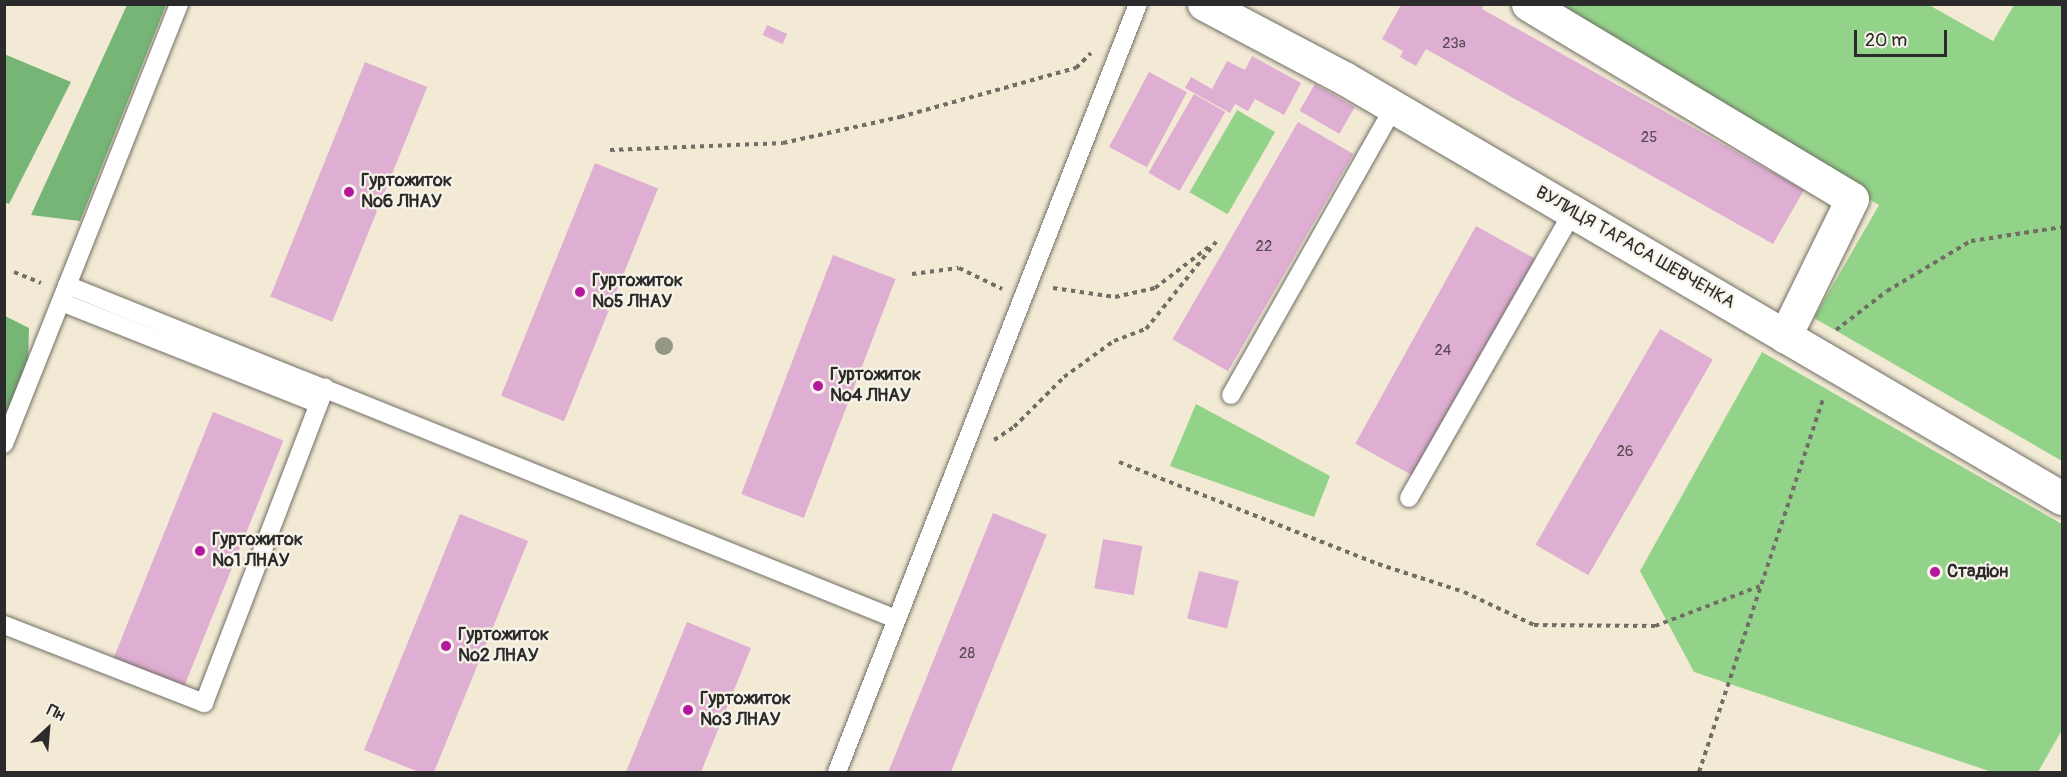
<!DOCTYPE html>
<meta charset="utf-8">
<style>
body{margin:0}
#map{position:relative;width:2067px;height:777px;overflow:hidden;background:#f2ead4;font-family:Pangolin,sans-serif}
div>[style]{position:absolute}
.green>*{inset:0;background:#93d389;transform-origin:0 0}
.forest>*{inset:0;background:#76b575}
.building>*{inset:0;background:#dfaed3;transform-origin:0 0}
.path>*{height:4px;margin-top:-2px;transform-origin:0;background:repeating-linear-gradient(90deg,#716e66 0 4.5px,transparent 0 9px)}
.roads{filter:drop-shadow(0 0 2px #716e66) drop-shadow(0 0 2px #716e66)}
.service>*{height:18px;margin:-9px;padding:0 9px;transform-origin:9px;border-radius:9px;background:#fff}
.minor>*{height:33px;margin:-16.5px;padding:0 16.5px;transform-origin:16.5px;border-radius:16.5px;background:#fff}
.trees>*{width:18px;height:18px;margin:-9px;border-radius:50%;background:#939884}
.dots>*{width:16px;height:16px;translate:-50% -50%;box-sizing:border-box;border:3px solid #f7f3e8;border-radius:50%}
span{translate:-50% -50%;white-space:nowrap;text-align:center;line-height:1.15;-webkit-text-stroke:4.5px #f7f3e8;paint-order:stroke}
.number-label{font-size:15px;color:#584c55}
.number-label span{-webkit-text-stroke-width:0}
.poi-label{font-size:18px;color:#2b2b2b;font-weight:700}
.left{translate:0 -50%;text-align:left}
.street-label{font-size:18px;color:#2b2b2b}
.frame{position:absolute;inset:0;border:6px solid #2b2b2b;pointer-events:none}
.north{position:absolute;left:18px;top:699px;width:60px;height:60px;-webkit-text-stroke:4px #f7f3e8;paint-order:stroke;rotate:26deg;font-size:16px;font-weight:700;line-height:24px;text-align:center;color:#2b2b2b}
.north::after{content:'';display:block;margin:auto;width:21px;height:27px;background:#2b2b2b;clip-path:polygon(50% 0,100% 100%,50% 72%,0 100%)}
.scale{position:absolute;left:1854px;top:30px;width:93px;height:27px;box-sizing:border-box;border:3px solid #2b2b2b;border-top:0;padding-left:8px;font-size:18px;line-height:21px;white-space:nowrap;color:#2b2b2b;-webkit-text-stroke:4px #f7f3e8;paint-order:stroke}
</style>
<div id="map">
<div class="green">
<div style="clip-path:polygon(1558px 4px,1929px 5px,1993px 41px,2014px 5px,2062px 5px,2062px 461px,1814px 318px,1879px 205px,1551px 17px)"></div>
<div style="left:1237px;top:110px;width:44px;height:95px;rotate:30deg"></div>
<div style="clip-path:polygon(1762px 352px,2062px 524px,2062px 730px,2038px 772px,1992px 772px,1694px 672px,1640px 571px)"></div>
<div style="clip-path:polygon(1196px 404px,1330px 476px,1314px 517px,1170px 466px)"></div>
</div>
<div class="forest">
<div style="clip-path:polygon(127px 5px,166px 5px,80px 221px,31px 215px)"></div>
<div style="clip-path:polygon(4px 54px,71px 82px,9px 204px,4px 202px)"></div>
<div style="clip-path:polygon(5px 316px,29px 328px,28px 365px,5px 425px)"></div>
</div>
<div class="building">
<div style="clip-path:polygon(1401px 5px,1484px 5px,1482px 9px,1804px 190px,1773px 244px,1426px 49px,1416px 66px,1400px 57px,1403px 51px,1382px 39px)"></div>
<div style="left:767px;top:25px;width:22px;height:11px;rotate:24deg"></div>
<div style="clip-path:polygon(1252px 56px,1301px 83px,1284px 115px,1255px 99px,1248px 111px,1235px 104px,1230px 113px,1185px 88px,1191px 77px,1212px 89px,1227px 61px,1245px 70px)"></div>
<div style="left:365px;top:62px;width:67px;height:253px;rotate:22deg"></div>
<div style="left:1149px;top:72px;width:43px;height:85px;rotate:28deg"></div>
<div style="left:1315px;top:84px;width:46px;height:31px;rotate:30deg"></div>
<div style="left:1194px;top:94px;width:36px;height:91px;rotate:30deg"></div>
<div style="left:1298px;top:122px;width:64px;height:251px;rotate:30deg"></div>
<div style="left:595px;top:163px;width:68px;height:251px;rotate:22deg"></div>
<div style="left:1476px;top:226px;width:68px;height:249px;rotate:29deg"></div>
<div style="left:833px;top:255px;width:67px;height:256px;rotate:21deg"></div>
<div style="left:1660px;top:329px;width:61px;height:249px;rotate:30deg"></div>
<div style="left:213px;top:412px;width:76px;height:268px;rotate:22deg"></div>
<div style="left:993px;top:513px;width:58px;height:280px;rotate:22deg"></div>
<div style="clip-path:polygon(460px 514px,528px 541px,434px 772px,419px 772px,364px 750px)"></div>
<div style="left:1103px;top:539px;width:40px;height:50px;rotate:10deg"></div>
<div style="left:1199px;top:571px;width:41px;height:49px;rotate:14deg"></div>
<div style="clip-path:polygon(687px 622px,751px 648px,701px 772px,626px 772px)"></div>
</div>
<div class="path">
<div style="left:610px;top:150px;width:173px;rotate:-2.3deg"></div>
<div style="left:783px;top:143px;width:120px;rotate:-12.5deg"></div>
<div style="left:900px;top:117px;width:183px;rotate:-15.6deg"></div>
<div style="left:1076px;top:68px;width:21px;rotate:-45deg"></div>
<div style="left:14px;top:272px;width:29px;rotate:22deg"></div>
<div style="left:912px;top:274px;width:47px;rotate:-7.3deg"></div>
<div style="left:959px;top:268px;width:48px;rotate:26deg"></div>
<div style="left:1053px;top:288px;width:63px;rotate:8.3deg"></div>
<div style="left:1115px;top:297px;width:41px;rotate:-12.7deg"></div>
<div style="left:1155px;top:288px;width:69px;rotate:-37.4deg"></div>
<div style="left:1836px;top:330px;width:64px;rotate:-37.4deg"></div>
<div style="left:1887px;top:291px;width:98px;rotate:-30.8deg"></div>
<div style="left:1971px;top:241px;width:92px;rotate:-8.7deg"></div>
<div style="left:994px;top:440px;width:24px;rotate:-33deg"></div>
<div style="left:1014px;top:427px;width:71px;rotate:-45deg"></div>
<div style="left:1064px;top:377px;width:62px;rotate:-35.8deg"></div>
<div style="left:1114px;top:341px;width:34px;rotate:-21deg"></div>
<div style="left:1146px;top:329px;width:112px;rotate:-51.2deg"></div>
<div style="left:1119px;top:462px;width:278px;rotate:21.5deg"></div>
<div style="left:1378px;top:564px;width:90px;rotate:18deg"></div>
<div style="left:1464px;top:592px;width:77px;rotate:25.2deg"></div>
<div style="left:1534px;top:625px;width:121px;rotate:0.5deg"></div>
<div style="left:1655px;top:626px;width:112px;rotate:-20.9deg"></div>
<div style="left:1699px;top:772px;width:395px;rotate:-71.6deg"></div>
</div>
<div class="roads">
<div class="service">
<div style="left:67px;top:285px;width:894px;rotate:21.94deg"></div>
<div style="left:61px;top:302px;width:277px;rotate:21.6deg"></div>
<div style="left:1231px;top:395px;width:331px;rotate:-60.5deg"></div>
<div style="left:4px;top:444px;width:474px;rotate:-68.3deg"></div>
<div style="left:1409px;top:498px;width:330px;rotate:-60.2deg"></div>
<div style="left:4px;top:625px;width:215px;rotate:21.3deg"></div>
<div style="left:204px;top:703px;width:338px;rotate:-69deg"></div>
<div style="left:837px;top:772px;width:825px;rotate:-68.6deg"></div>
</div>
<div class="minor">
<div style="left:1204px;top:4px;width:158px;rotate:27.9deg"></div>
<div style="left:1344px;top:78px;width:832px;rotate:30.33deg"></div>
<div style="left:1528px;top:4px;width:378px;rotate:31deg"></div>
<div style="left:1852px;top:199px;width:153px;rotate:116.1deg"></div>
</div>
</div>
<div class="trees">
<div style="left:664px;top:346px"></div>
</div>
<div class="dots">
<div style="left:349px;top:192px;background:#b5179e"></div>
<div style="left:580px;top:292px;background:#b5179e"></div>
<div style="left:818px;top:386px;background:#b5179e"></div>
<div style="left:200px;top:551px;background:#b5179e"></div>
<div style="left:1935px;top:572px;background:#b5179e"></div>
<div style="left:446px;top:646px;background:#b5179e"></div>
<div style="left:688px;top:710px;background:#b5179e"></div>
</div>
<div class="number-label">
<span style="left:1454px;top:44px">23а</span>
<span style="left:1649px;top:138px">25</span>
<span style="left:1264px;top:247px">22</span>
<span style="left:1443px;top:351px">24</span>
<span style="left:1625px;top:452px">26</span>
<span style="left:967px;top:654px">28</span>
</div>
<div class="poi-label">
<span class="left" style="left:361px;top:192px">Гуртожиток<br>№6 ЛНАУ</span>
<span class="left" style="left:592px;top:292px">Гуртожиток<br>№5 ЛНАУ</span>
<span class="left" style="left:830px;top:386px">Гуртожиток<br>№4 ЛНАУ</span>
<span class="left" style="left:212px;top:551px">Гуртожиток<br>№1 ЛНАУ</span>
<span class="left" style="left:1947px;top:572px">Стадіон</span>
<span class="left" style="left:458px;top:646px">Гуртожиток<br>№2 ЛНАУ</span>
<span class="left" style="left:700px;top:710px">Гуртожиток<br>№3 ЛНАУ</span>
</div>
<div class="street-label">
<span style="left:1635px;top:248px;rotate:30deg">ВУЛИЦЯ ТАРАСА ШЕВЧЕНКА</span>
</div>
<div class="frame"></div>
<div class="north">Пн</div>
<div class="scale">20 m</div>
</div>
